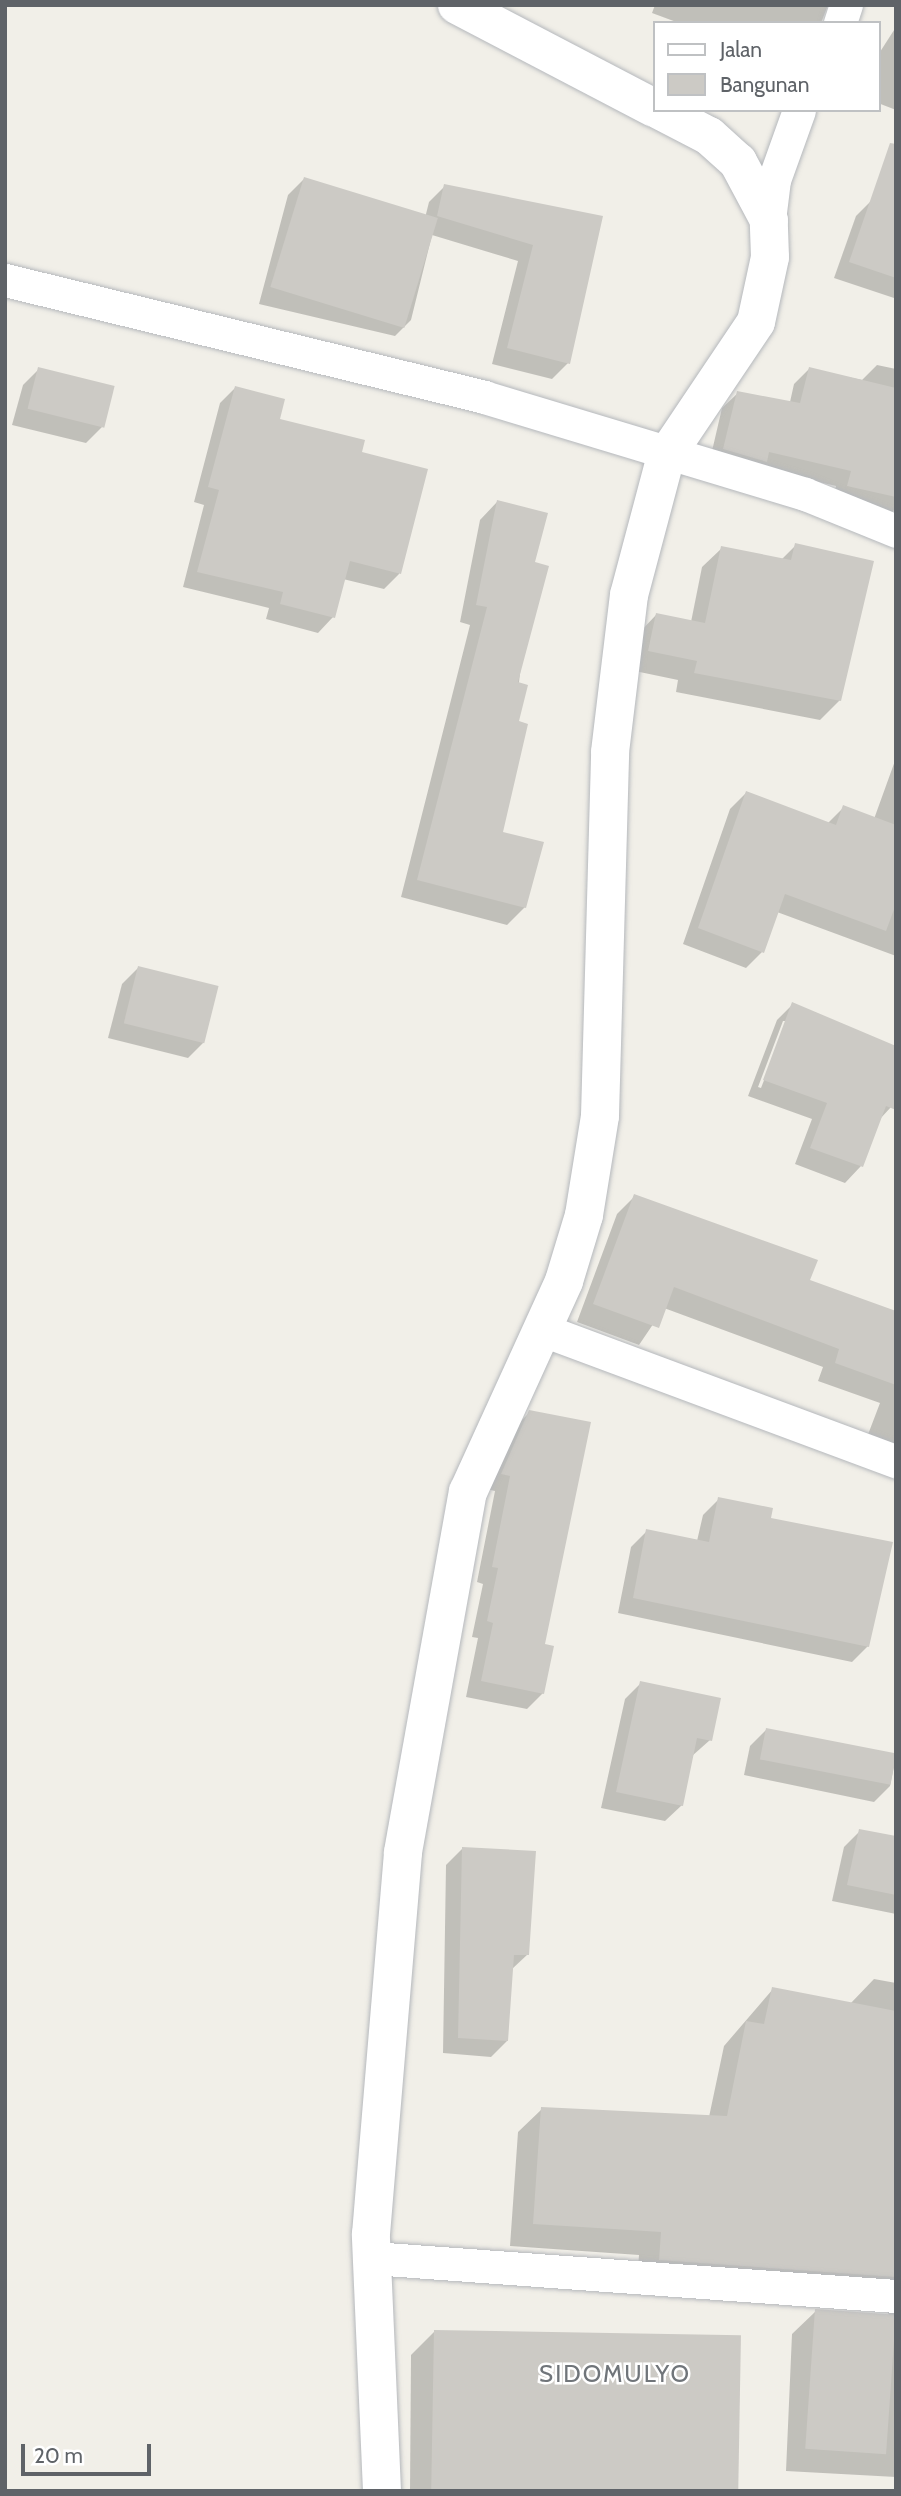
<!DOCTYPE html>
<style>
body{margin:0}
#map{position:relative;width:901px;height:2496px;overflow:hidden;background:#f1efe8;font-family:Cabin,sans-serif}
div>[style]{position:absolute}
.shadow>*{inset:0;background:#0003}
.building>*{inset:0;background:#cccac5;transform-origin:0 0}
.roads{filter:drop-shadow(0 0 2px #b5b8bc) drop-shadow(0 0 2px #b5b8bc)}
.minor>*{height:33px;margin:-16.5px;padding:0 16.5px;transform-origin:16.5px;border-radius:16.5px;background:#fff}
.tertiary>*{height:38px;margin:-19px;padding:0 19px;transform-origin:19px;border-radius:19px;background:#fff}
span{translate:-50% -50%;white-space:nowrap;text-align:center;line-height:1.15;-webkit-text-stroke:5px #fff;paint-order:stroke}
.quarter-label{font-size:24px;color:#70757a;letter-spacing:2px}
.frame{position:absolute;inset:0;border:7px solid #5f6368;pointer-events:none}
.legend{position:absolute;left:653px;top:21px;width:228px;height:91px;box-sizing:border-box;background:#fff;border:2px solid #bfc1c3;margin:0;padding:9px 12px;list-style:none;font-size:21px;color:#5f6368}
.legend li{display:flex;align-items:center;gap:14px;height:35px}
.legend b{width:35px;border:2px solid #bfc1c3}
.scale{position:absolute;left:21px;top:2444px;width:130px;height:32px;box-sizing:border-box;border:4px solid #5f6368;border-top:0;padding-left:9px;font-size:21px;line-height:24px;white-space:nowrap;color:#5f6368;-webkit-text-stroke:5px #fff;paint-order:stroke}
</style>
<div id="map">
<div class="shadow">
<div style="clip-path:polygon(655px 5px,828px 5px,821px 23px,679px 23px,652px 13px)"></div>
<div style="clip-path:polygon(896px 27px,896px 110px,878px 103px,878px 55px)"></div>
<div style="clip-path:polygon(304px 179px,425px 218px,429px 202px,445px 186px,601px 218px,568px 363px,552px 379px,492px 364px,518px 261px,432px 235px,411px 320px,395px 336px,259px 304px,288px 195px)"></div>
<div style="clip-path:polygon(872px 200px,896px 208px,894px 298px,834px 278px,856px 216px)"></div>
<div style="clip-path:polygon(877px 365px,896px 369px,896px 508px,890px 514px,833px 501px,836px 486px,759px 468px,709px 464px,722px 408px,738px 393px,790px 402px,794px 384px,809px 369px,862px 380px)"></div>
<div style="clip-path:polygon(39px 369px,102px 427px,86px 443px,12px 425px,23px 385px)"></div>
<div style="clip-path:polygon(235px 388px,278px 420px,359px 453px,426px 470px,399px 574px,384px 589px,343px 579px,333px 617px,318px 633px,266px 619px,269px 608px,183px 587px,204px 505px,194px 502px,220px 403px)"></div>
<div style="clip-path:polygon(497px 502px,533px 564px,501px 834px,525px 907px,507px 925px,401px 897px,470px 625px,460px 622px,480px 520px)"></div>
<div style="clip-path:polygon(796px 545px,840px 700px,820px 720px,676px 692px,678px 680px,630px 670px,637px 635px,656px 615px,691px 622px,702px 567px,722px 548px,781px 560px)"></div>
<div style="clip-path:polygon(896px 758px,896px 956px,777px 912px,762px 952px,746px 968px,683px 944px,730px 809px,746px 793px,827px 824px,844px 807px,874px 819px)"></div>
<div style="clip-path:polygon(138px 968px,204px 1042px,188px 1058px,108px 1038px,122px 984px)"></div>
<div style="clip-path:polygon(evenodd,793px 1004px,891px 1107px,880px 1119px,861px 1166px,845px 1183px,795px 1164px,812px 1119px,748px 1096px,777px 1020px,793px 1004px,783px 1021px,787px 1021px,761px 1088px,758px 1087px,783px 1021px)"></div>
<div style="clip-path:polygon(635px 1196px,808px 1281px,896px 1313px,896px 1457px,864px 1445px,880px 1403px,818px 1381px,823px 1367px,664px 1308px,639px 1345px,577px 1322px,617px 1214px)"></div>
<div style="clip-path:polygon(530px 1412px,543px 1693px,527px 1709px,466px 1697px,478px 1638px,472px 1637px,483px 1584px,477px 1582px,495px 1491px,486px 1489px,514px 1428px)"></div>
<div style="clip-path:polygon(719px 1499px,769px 1519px,868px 1646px,852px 1662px,618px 1613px,631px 1547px,647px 1531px,697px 1541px,703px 1515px)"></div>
<div style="clip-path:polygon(641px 1683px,710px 1740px,692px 1756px,682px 1805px,665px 1821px,601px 1808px,625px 1699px)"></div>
<div style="clip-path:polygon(766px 1730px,896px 1756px,890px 1786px,874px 1802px,744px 1775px,750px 1746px)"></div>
<div style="clip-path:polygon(860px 1831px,896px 1838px,896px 1914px,832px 1901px,844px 1847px)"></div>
<div style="clip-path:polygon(462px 1849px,528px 1954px,511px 1970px,507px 2041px,491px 2057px,443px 2053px,446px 1865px)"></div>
<div style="clip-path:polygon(874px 1979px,896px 1983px,896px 2477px,786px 2471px,792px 2334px,816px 2311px,889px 2315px,883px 2302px,637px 2282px,639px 2255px,510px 2246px,518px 2132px,542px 2109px,709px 2117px,724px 2046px,773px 1989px,850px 2004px)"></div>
<div style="clip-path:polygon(434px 2332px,738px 2491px,410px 2491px,411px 2355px)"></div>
</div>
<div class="building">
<div style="clip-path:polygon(890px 143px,896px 144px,896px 278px,849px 262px)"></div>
<div style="left:304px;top:177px;width:140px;height:115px;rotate:17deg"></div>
<div style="clip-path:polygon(444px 184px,603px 216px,570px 364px,507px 348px,533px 245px,437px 216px)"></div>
<div style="left:38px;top:367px;width:79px;height:43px;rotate:14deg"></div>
<div style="clip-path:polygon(809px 367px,896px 388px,896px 497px,847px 486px,851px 471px,769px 452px,767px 462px,723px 449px,737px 391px,800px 403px)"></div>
<div style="clip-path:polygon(235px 386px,285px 399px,280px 419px,365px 440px,362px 452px,428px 469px,401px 574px,350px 561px,335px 618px,280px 604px,283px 592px,197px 572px,219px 490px,208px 487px)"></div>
<div style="clip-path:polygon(497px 500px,548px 513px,535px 562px,549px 566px,518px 682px,528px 685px,519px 721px,528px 724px,503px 832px,544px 842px,526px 908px,417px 880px,487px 607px,476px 605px)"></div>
<div style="clip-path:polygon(795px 543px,874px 561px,841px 701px,694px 673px,697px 661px,648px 651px,656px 613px,705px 623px,721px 546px,791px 560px)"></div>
<div style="clip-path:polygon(746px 791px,836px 825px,843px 805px,896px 825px,896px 904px,886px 931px,785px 894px,764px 953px,698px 928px)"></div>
<div style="left:138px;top:966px;width:83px;height:59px;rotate:14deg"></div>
<div style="clip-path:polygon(792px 1002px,896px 1046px,896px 1110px,886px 1106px,863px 1167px,810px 1148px,827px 1103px,763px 1080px)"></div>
<div style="clip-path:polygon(634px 1194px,818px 1260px,810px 1280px,896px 1311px,896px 1385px,835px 1363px,839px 1349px,674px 1287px,659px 1328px,593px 1304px)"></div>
<div style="clip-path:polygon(529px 1410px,591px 1422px,545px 1644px,554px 1646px,544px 1694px,481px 1681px,493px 1623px,487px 1621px,498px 1568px,492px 1567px,510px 1476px,501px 1474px)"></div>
<div style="clip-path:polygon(718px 1497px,773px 1508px,771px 1518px,893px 1542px,869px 1647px,633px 1598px,646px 1529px,709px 1542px)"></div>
<div style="clip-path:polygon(640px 1681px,721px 1698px,712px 1741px,697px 1738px,683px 1806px,616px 1792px)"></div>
<div style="left:766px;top:1728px;width:133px;height:32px;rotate:11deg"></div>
<div style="clip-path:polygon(859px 1829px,896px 1836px,896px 1895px,847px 1885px)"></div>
<div style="clip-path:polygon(462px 1847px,536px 1851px,529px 1955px,514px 1955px,508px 2041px,458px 2038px)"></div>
<div style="clip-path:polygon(772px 1987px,896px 2011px,896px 2277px,659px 2260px,661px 2232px,533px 2224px,541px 2107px,727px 2116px,746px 2021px,764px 2024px)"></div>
<div style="left:815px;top:2309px;width:81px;height:140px;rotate:4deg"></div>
<div style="left:434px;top:2330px;width:307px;height:161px;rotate:1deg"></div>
</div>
<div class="roads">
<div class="minor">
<div style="left:840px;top:23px;width:19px;rotate:-72deg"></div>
<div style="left:769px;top:220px;width:40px;rotate:-82.9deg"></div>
<div style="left:774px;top:180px;width:74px;rotate:-70.3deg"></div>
<div style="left:5px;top:280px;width:493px;rotate:13.7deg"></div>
<div style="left:484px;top:397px;width:335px;rotate:16.8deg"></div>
<div style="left:805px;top:494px;width:98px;rotate:22.1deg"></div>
<div style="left:543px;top:1330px;width:377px;rotate:20.4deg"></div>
<div style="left:372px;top:2258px;width:525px;rotate:4.15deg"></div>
</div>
<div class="tertiary">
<div style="left:457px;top:5px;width:222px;rotate:27.6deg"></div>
<div style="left:382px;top:2491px;width:257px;rotate:-92.5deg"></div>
<div style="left:371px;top:2234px;width:383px;rotate:-85.2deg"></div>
<div style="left:403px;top:1852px;width:366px;rotate:-79.8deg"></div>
<div style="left:468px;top:1492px;width:232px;rotate:-65.5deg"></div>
<div style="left:564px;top:1281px;width:69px;rotate:-73.1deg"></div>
<div style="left:584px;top:1215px;width:100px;rotate:-80.8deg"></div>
<div style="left:600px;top:1116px;width:364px;rotate:-88.4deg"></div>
<div style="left:610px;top:752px;width:158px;rotate:-83.1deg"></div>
<div style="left:629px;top:595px;width:144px;rotate:-75.1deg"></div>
<div style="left:666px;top:456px;width:161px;rotate:-56.1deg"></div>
<div style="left:756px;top:322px;width:66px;rotate:-77.8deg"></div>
<div style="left:770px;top:257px;width:37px;rotate:-92deg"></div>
<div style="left:769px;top:220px;width:66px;rotate:-118.1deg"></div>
<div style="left:738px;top:162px;width:39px;rotate:-138deg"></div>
<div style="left:709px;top:136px;width:56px;rotate:-152.5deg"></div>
</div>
</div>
<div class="quarter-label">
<span style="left:615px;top:2374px">SIDOMULYO</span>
</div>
<div class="frame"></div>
<ul class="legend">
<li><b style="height:9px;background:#fff"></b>Jalan</li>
<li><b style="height:19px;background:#cccac5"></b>Bangunan</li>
</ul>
<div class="scale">20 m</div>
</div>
